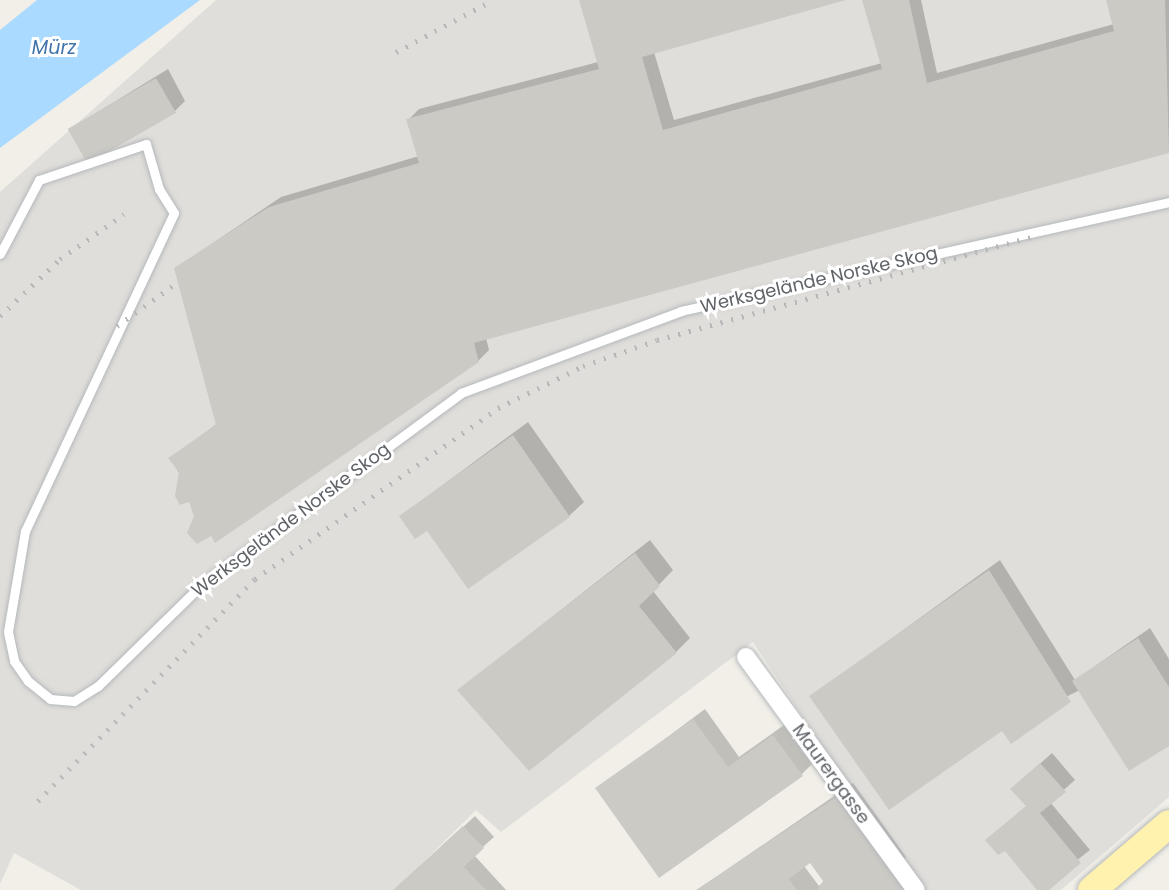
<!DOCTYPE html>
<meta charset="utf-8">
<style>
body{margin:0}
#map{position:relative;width:1169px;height:890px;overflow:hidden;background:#f1efe8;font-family:Poppins,sans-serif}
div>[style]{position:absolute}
.industrial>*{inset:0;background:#e0deda}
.water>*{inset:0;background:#aadaff}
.shadow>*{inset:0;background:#0003}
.building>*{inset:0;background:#cccac5;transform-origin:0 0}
.roads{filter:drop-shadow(0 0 2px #b5b8bc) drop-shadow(0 0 2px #b5b8bc)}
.lane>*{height:9px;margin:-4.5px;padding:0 4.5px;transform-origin:4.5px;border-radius:4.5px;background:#fff}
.street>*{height:18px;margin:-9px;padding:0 9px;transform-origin:9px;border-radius:9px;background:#fff}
.primary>*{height:28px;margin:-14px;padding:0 14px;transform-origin:14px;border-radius:14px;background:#fff2af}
.rail>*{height:5px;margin-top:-2.5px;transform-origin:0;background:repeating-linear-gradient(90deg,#b6b7b8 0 2px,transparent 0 11px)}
span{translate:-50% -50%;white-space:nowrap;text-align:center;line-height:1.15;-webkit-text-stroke:6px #fff;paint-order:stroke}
.street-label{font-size:18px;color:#5f6368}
.water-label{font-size:19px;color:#4174aa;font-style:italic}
</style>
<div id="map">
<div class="industrial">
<div style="clip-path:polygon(216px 0,1169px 0,1169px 797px,1061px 890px,918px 890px,753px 642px,501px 832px,476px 810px,395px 890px,81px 890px,14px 853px,0 884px,0 192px)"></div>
</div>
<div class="water">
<div style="clip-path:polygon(37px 0,200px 0,0 148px,0 30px)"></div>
</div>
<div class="shadow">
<div style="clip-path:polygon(581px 0,842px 0,654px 52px,674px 120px,882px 63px,864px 0,921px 0,937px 73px,1114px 24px,1107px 0,1169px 0,1169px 151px,486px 338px,489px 350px,478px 361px,211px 534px,171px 458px,218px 423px,176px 268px,281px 197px,419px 156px,408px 120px,419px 109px,598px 62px)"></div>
<div style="clip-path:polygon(168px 69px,185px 101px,175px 111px,70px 129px)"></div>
<div style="clip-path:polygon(528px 422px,584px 502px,569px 516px,401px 516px)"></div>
<div style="clip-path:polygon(650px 540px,673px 570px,653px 591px,690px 638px,676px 652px,459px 690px)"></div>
<div style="clip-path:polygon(1000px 560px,1075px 680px,1150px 628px,1169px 659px,1169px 744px,1080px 690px,1002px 728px,812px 696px)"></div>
<div style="clip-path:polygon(705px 709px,739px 757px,784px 725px,812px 764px,801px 775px,598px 789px)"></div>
<div style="clip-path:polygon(1052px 753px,1075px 780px,1050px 802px,1090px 850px,1039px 890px,1005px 848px,987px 840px,1028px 805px,1023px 779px)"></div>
<div style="clip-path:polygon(evenodd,853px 783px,906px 857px,898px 864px,917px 890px,697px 890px,853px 783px,811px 861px,825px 880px,819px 886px,804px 866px,811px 861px)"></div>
<div style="clip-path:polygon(475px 816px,494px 837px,474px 855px,506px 890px,395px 890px)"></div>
</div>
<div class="building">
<div style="clip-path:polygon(579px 0,846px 0,642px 57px,663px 130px,882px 69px,862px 0,909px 0,927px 83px,1114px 31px,1106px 0,1165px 0,1169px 153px,474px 343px,479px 362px,215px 543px,211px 536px,197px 544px,187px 533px,194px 516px,189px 502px,180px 505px,175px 496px,179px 472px,168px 458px,216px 425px,174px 268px,269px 207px,419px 163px,406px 119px,599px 69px)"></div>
<div style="left:156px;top:78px;width:40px;height:102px;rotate:60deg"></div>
<div style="clip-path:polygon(513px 435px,570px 517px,468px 589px,427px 531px,415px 539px,399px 516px)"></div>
<div style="clip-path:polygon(635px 553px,660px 586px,639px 606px,677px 653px,529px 771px,457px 690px)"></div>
<div style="clip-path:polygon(989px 570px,1071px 702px,1011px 744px,1002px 731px,889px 810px,809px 696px)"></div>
<div style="clip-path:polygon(1138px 638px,1169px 687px,1169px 746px,1129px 771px,1072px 681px)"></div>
<div style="clip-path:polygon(693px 719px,728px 767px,773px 735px,803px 776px,659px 878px,595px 788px)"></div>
<div style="clip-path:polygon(1040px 763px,1066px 792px,1040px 813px,1081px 863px,1049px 890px,1037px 890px,1005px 851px,998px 855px,985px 840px,1026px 806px,1010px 789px)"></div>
<div style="clip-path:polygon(838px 796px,905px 890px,818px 890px,823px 881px,810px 863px,789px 879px,797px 890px,696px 890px)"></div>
<div style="clip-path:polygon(463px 826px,484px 848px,464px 867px,486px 890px,393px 890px)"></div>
</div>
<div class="roads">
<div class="lane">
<div style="left:0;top:254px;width:84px;rotate:-62.2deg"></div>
<div style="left:39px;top:180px;width:113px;rotate:-18.6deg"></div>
<div style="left:146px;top:144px;width:47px;rotate:73.9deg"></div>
<div style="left:159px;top:189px;width:28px;rotate:58deg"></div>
<div style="left:174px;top:213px;width:351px;rotate:115.1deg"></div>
<div style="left:25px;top:531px;width:102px;rotate:99.6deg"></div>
<div style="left:8px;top:632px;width:30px;rotate:78deg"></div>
<div style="left:14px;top:661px;width:24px;rotate:55deg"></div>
<div style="left:28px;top:681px;width:28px;rotate:39deg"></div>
<div style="left:50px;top:699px;width:24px;rotate:5deg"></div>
<div style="left:74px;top:701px;width:28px;rotate:-32deg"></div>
<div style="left:98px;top:686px;width:144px;rotate:-44.4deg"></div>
<div style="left:201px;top:585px;width:323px;rotate:-36.4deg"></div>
<div style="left:461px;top:393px;width:235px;rotate:-20.4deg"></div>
<div style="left:681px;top:311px;width:500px;rotate:-12.59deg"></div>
</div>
<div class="street">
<div style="left:746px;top:657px;width:288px;rotate:53.9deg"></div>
</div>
<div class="primary">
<div style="left:1092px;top:890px;width:101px;rotate:-40.6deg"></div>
</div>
</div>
<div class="rail">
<div style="left:396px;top:52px;width:110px;rotate:-28.2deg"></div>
<div style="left:0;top:316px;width:83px;rotate:-43.5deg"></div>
<div style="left:60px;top:259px;width:78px;rotate:-35.1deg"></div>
<div style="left:117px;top:326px;width:75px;rotate:-35.8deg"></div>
<div style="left:38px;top:801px;width:310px;rotate:-45.7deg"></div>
<div style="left:255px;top:579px;width:297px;rotate:-35.1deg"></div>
<div style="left:498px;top:408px;width:95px;rotate:-26.3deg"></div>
<div style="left:583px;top:366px;width:78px;rotate:-19.4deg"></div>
<div style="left:657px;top:340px;width:395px;rotate:-15.4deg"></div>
</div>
<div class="street-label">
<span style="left:819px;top:280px;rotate:-13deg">Werksgelände Norske Skog</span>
<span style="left:291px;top:520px;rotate:-37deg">Werksgelände Norske Skog</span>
<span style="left:831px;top:774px;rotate:54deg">Maurergasse</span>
</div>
<div class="water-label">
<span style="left:54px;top:48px">Mürz</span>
</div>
</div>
